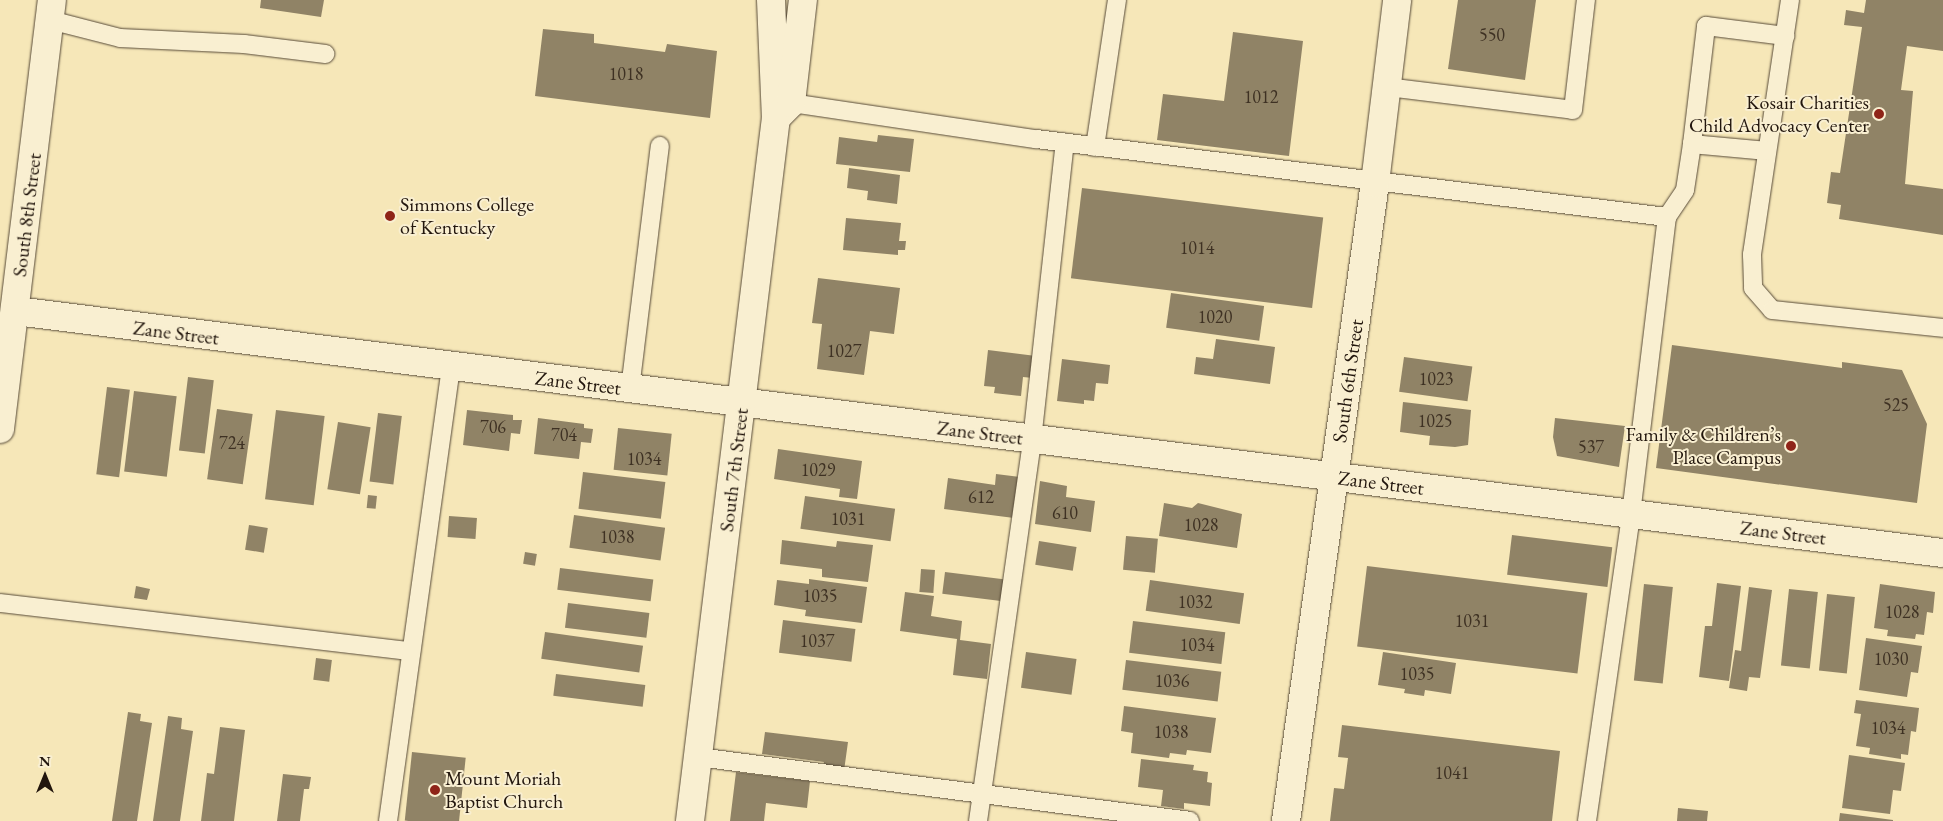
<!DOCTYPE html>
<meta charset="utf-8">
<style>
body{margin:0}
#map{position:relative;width:1943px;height:821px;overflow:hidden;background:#f6e7b8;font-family:"EB Garamond",serif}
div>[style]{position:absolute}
.building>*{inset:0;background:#908366;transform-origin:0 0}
.roads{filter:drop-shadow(0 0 1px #574a38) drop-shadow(0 0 1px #574a38)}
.service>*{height:18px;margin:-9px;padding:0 9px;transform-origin:9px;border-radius:9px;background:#f9efd1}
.minor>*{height:28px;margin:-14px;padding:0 14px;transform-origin:14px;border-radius:14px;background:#f9efd1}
.tertiary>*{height:28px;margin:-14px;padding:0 14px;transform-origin:14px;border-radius:14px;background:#f9efd1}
.dots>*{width:14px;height:14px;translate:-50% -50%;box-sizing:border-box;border:2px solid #f9efd1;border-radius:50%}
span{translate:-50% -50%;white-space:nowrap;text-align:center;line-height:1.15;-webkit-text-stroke:4px #f9efd1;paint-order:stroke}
.number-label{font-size:18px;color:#3e3123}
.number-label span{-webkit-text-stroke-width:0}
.poi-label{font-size:20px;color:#22160d}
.right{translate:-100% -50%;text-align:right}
.left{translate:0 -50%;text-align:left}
.street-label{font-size:20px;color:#22160d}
.north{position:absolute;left:20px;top:751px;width:50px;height:50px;-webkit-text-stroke:4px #f9efd1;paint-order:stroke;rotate:0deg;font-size:14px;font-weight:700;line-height:20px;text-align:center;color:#22160d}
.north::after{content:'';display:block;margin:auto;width:18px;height:22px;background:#22160d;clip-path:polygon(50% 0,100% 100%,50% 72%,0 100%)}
</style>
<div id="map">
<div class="building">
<div style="clip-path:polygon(261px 0,324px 0,321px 17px,260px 8px)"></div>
<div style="clip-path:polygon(1458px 0,1536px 0,1525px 80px,1448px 69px)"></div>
<div style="clip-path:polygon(1866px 0,1943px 0,1943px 51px,1907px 46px,1901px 90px,1913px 91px,1905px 184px,1943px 189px,1943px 235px,1839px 219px,1841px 205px,1827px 203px,1831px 172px,1840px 173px,1862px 27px,1844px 25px,1846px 10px,1864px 13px)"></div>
<div style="clip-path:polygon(543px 29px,594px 34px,594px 43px,665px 52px,667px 44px,717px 51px,710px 118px,535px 96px)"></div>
<div style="clip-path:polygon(1233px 32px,1303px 41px,1289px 156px,1157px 140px,1163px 94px,1224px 101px)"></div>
<div style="clip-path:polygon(878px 135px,914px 139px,910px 172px,836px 164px,839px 137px,877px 142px)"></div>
<div style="clip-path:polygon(849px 168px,900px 175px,897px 204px,867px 200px,868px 191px,847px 188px)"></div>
<div style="left:1082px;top:188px;width:243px;height:91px;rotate:7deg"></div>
<div style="clip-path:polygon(846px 218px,901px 223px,899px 241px,906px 241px,905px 250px,898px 250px,898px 255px,843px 250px)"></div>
<div style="clip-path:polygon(818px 278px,900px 288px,894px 334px,870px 331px,864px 375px,817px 369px,822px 324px,812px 323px)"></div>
<div style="left:1171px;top:293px;width:94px;height:35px;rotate:8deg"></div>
<div style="clip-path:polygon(1216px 339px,1275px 347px,1270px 384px,1194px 374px,1196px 357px,1213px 359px)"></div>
<div style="clip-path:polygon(1672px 345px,1842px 368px,1842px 362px,1902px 370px,1927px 424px,1917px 503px,1656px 468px)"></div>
<div style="clip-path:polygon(988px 350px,1036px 356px,1033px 378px,1023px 377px,1021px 396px,994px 393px,995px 387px,984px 386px)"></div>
<div style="left:1404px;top:357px;width:69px;height:35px;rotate:8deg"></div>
<div style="clip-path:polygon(1062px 359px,1110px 365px,1108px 384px,1096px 383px,1094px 401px,1084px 400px,1084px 404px,1057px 401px)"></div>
<div style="left:188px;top:377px;width:26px;height:74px;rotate:7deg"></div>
<div style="left:107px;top:387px;width:23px;height:88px;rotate:7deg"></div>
<div style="left:134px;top:391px;width:43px;height:81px;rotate:7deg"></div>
<div style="clip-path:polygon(1403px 402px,1471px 410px,1468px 445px,1455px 447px,1429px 445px,1430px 436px,1400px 432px)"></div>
<div style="left:217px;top:409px;width:36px;height:71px;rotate:8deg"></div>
<div style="left:276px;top:410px;width:49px;height:90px;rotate:7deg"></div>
<div style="clip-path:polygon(467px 410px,513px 415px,513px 420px,522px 420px,520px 434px,511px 433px,509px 451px,463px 445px)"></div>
<div style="left:378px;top:413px;width:24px;height:69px;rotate:7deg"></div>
<div style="clip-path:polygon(538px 418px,584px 424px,584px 428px,593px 429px,591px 443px,581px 442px,579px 459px,534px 454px)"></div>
<div style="clip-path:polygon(1555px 418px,1625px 426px,1619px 467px,1557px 456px,1553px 437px)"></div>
<div style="left:338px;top:422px;width:33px;height:68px;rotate:9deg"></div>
<div style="left:618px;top:428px;width:54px;height:42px;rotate:6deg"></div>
<div style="clip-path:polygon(778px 449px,862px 461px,857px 499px,839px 497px,840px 489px,774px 479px)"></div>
<div style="left:583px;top:472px;width:83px;height:37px;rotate:7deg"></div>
<div style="clip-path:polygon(996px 474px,1019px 477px,1014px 518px,944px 509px,948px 478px,995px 485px)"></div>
<div style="clip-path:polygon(1040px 481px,1067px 486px,1066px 497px,1095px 501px,1091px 532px,1035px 524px)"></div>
<div style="left:368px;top:495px;width:9px;height:13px;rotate:6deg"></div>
<div style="left:805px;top:496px;width:91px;height:33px;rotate:8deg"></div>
<div style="clip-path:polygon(1164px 503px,1192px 508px,1198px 503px,1242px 514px,1237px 548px,1159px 536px)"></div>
<div style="left:574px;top:515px;width:92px;height:33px;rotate:8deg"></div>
<div style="left:449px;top:516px;width:28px;height:21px;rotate:4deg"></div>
<div style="left:249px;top:525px;width:19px;height:25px;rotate:9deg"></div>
<div style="left:1512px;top:535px;width:101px;height:40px;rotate:7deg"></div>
<div style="left:1126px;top:536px;width:32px;height:34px;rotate:5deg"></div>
<div style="clip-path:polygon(782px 540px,836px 547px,837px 541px,873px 545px,868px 582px,822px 577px,822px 569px,780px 564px)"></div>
<div style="left:1039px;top:541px;width:38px;height:24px;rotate:9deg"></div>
<div style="left:525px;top:552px;width:12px;height:12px;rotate:9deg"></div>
<div style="left:1367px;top:566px;width:222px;height:81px;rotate:7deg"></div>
<div style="left:560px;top:568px;width:94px;height:22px;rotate:7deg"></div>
<div style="left:921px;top:569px;width:14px;height:23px;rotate:4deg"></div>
<div style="left:945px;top:572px;width:59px;height:22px;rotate:7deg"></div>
<div style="clip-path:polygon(809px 579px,867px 587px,862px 623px,805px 616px,806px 610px,774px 605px,777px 580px,809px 584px)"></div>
<div style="left:1150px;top:580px;width:95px;height:31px;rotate:8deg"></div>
<div style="clip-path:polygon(1717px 583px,1741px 586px,1729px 681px,1699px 677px,1705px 626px,1712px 626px)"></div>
<div style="left:1644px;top:584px;width:29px;height:97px;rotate:6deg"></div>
<div style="clip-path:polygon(1880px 584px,1935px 592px,1933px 613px,1927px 612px,1924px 635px,1916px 634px,1915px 639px,1887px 636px,1888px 630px,1874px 628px)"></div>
<div style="clip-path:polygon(136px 586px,150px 589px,147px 600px,134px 598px)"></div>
<div style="clip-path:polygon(1749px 587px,1772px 590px,1760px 678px,1749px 677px,1747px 691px,1729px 688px,1735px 650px,1741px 651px)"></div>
<div style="left:1789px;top:589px;width:29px;height:77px;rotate:6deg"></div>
<div style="clip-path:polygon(905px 592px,934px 596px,931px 616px,962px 621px,960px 640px,991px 644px,987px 679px,953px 675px,957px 639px,900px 631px)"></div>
<div style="left:1827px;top:594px;width:28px;height:77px;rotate:6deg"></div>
<div style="left:568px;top:603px;width:82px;height:25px;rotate:7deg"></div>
<div style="left:783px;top:620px;width:73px;height:33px;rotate:7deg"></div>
<div style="left:1133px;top:621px;width:93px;height:32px;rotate:7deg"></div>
<div style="left:545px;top:632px;width:99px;height:27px;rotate:8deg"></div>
<div style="clip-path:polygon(1866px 638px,1922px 646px,1918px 673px,1911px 672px,1907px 697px,1859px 690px)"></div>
<div style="left:1026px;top:652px;width:51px;height:36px;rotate:8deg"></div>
<div style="clip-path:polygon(1383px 652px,1456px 663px,1451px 694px,1425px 690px,1424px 696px,1404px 693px,1405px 689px,1378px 685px)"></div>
<div style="left:316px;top:658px;width:16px;height:22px;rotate:7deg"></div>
<div style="left:1126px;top:660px;width:96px;height:30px;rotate:7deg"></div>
<div style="left:556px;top:674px;width:90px;height:22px;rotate:7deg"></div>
<div style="clip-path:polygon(1856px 700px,1919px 708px,1916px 732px,1911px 731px,1908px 755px,1901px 754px,1901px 759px,1869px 754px,1870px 748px,1856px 746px,1861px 714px,1854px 713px)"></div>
<div style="clip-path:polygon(1124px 706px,1216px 718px,1211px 753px,1187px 750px,1186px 755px,1170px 753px,1169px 758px,1131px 753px,1133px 733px,1121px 731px)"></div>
<div style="clip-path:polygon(128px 712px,141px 714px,140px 721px,152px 723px,137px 821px,112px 821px)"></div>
<div style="clip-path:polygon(168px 716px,182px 718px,181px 729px,193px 731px,180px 821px,153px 821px)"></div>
<div style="clip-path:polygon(1342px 725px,1560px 751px,1552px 821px,1330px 821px,1334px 788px,1344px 789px,1348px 758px,1338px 757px)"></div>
<div style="clip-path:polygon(220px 727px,245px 730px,234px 821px,201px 821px,207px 773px,214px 774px)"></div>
<div style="clip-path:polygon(765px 732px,848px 742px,844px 771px,823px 768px,824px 762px,762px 754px)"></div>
<div style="left:412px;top:752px;width:54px;height:69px;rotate:6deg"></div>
<div style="clip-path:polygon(1849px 755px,1905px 763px,1901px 791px,1893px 790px,1890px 814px,1842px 808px)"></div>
<div style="clip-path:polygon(1141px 759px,1194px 765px,1193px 770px,1208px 772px,1207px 782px,1212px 783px,1210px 806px,1184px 803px,1184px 809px,1161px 806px,1163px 790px,1138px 787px)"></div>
<div style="clip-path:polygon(736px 772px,810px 781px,807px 808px,766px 803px,764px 821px,730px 821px)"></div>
<div style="clip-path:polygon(283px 774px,311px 777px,309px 789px,304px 789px,300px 821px,277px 821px)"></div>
<div style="clip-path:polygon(1678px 808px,1708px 811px,1707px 821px,1677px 821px)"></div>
<div style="clip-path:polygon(1840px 813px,1893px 820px,1893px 821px,1839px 821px)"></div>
</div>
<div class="roads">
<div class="service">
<div style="left:1790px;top:0;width:258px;rotate:98.5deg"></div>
<div style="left:1752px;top:255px;width:33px;rotate:88deg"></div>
<div style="left:1753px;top:288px;width:29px;rotate:49deg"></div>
<div style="left:1772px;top:310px;width:172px;rotate:6deg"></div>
<div style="left:50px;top:20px;width:72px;rotate:14.4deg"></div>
<div style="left:120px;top:38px;width:124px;rotate:2.8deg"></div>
<div style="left:244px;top:44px;width:82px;rotate:7deg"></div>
<div style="left:1387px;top:87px;width:187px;rotate:7deg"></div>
<div style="left:1573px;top:110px;width:111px;rotate:-83.3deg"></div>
<div style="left:791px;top:103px;width:248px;rotate:8.4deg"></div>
<div style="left:1036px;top:139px;width:636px;rotate:7.05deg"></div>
<div style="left:1692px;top:144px;width:119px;rotate:-83.2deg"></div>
<div style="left:1706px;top:26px;width:80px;rotate:7.2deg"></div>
<div style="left:1095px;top:147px;width:149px;rotate:-81.5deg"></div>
<div style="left:630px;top:389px;width:245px;rotate:-83deg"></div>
<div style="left:0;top:603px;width:414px;rotate:6.7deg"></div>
<div style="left:698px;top:757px;width:496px;rotate:7.4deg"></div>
<div style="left:388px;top:821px;width:458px;rotate:-82.1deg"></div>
<div style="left:978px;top:821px;width:385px;rotate:-81.9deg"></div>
<div style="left:1032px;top:440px;width:299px;rotate:-83.7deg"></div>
<div style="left:1587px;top:821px;width:310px;rotate:-81.8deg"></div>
<div style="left:1631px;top:514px;width:299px;rotate:-83.1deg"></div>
<div style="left:1667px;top:217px;width:32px;rotate:-56deg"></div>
<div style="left:1685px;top:190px;width:47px;rotate:-81.3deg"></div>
<div style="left:1692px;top:144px;width:75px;rotate:5.3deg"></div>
</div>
<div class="minor">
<div style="left:16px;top:311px;width:1942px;rotate:7.16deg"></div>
<div style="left:1286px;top:821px;width:644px;rotate:-82.06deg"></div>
<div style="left:1375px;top:183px;width:184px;rotate:-83.1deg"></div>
</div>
<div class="tertiary">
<div style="left:771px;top:0;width:118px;rotate:87.6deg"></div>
<div style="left:0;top:429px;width:432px;rotate:-83.1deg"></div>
<div style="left:690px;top:821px;width:708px;rotate:-83.03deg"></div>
<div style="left:776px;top:118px;width:21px;rotate:-45deg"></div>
<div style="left:791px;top:103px;width:104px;rotate:-83.4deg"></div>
</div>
</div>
<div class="dots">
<div style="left:1879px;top:114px;background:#8f2418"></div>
<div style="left:390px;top:216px;background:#8f2418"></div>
<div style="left:1791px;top:446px;background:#8f2418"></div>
<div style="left:435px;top:790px;background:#8f2418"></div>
</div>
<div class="number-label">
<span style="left:1492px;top:35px">550</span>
<span style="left:626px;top:74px">1018</span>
<span style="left:1261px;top:97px">1012</span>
<span style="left:1197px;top:248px">1014</span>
<span style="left:1215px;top:317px">1020</span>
<span style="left:844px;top:351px">1027</span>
<span style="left:1436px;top:379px">1023</span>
<span style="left:1896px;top:405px">525</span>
<span style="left:1435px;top:421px">1025</span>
<span style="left:493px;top:427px">706</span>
<span style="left:564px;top:435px">704</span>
<span style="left:232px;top:443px">724</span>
<span style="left:1591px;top:447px">537</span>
<span style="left:644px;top:459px">1034</span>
<span style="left:818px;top:470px">1029</span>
<span style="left:981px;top:497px">612</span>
<span style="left:1065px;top:513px">610</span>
<span style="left:848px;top:519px">1031</span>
<span style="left:1201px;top:525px">1028</span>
<span style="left:617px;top:537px">1038</span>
<span style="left:820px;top:596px">1035</span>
<span style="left:1195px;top:602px">1032</span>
<span style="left:1902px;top:612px">1028</span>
<span style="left:1472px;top:621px">1031</span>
<span style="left:817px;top:641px">1037</span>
<span style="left:1197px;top:645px">1034</span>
<span style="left:1891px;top:659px">1030</span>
<span style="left:1417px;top:674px">1035</span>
<span style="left:1172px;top:681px">1036</span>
<span style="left:1888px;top:728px">1034</span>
<span style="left:1171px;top:732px">1038</span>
<span style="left:1452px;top:773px">1041</span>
</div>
<div class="poi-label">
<span class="right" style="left:1869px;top:114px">Kosair Charities<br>Child Advocacy Center</span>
<span class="left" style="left:400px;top:216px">Simmons College<br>of Kentucky</span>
<span class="right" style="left:1781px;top:446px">Family &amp; Children’s<br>Place Campus</span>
<span class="left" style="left:445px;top:790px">Mount Moriah<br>Baptist Church</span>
</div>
<div class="street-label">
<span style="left:27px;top:215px;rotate:-83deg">South 8th Street</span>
<span style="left:176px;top:333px;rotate:7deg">Zane Street</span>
<span style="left:1348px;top:381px;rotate:-82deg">South 6th Street</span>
<span style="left:578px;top:383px;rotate:7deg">Zane Street</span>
<span style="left:980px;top:433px;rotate:7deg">Zane Street</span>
<span style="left:734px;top:470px;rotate:-83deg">South 7th Street</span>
<span style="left:1381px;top:483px;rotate:7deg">Zane Street</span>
<span style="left:1783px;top:533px;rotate:7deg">Zane Street</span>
</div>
<div class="north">N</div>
</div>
